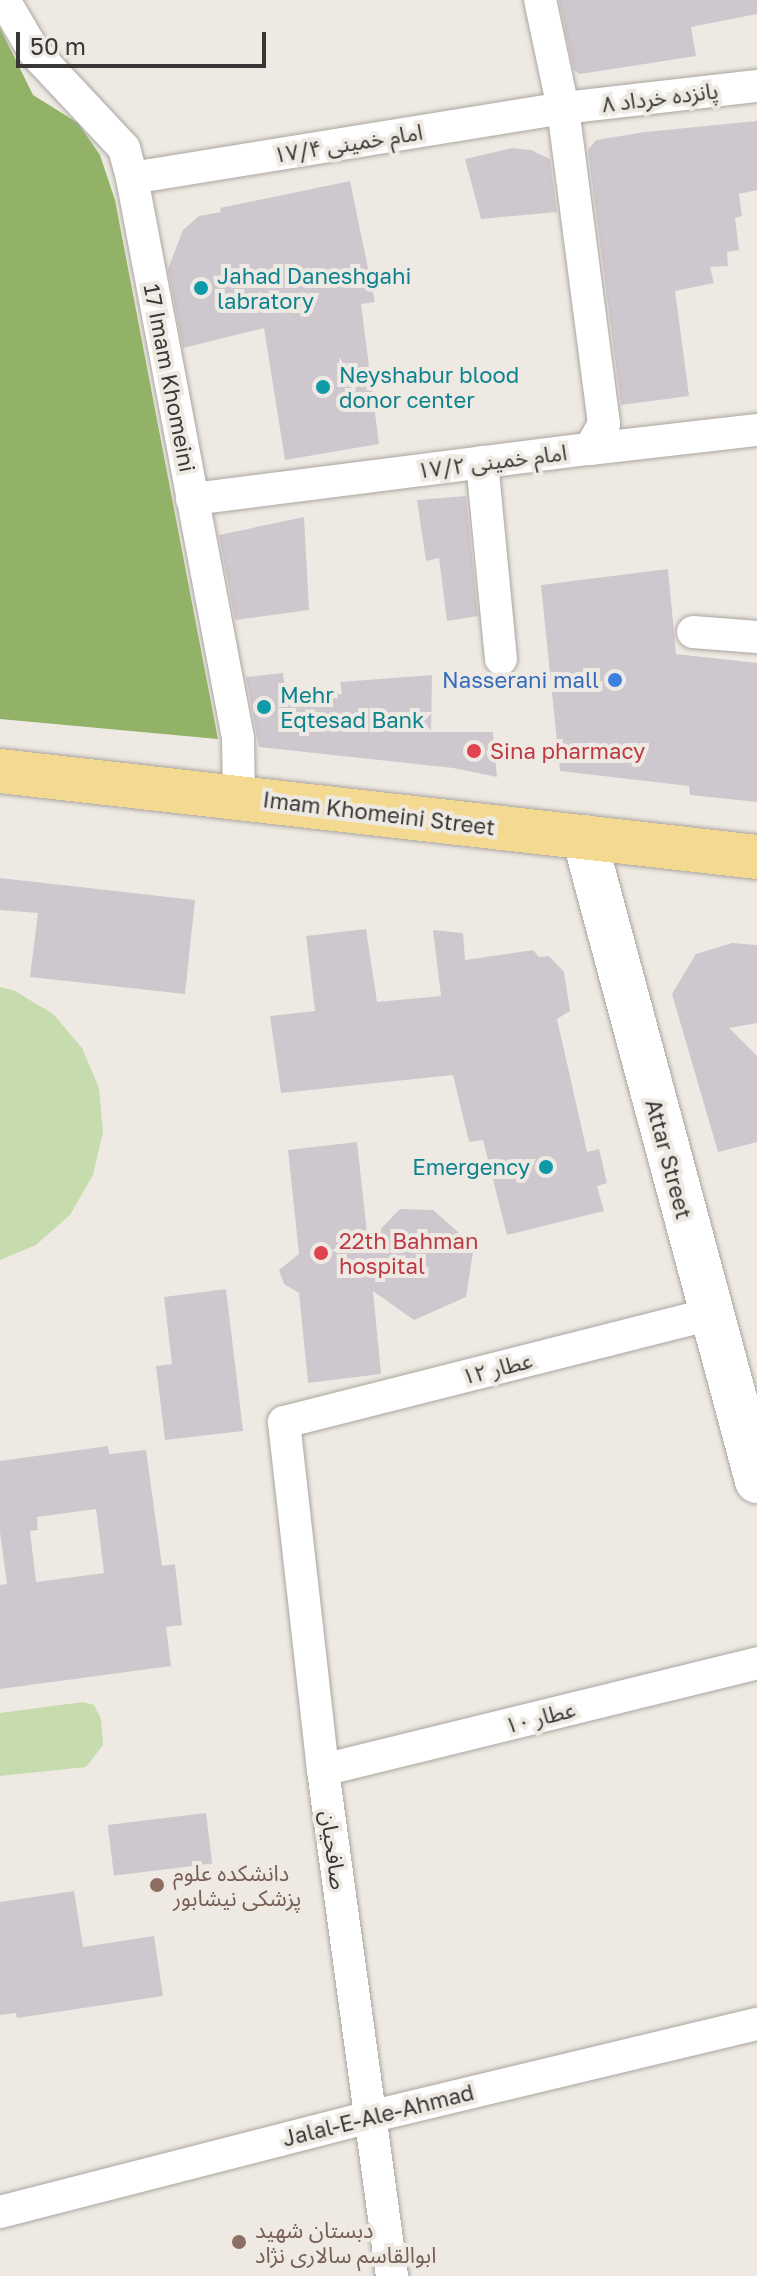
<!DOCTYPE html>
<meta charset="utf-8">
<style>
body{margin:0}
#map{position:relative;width:757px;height:2276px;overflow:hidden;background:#eeeae3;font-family:"Golos Text","Noto Sans Arabic",sans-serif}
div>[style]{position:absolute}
.green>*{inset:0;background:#c6dcae}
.forest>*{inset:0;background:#92b367}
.building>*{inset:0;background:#cec8ce;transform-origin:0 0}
.roads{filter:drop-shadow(0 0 2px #aaa59f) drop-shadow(0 0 2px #aaa59f)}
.street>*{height:32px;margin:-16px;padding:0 16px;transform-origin:16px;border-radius:16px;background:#fff}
.secondary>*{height:44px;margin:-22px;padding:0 22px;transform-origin:22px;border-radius:22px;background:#fff}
.primary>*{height:44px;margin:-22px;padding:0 22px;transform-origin:22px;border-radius:22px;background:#f4da91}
.dots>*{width:22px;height:22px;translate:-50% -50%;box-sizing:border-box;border:4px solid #eeeae3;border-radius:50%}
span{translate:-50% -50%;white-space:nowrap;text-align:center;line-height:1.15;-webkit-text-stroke:8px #eeeae3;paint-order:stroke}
.street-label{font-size:22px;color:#393735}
.culture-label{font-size:22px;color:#0d838f}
.left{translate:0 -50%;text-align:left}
.right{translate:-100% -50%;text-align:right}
.shop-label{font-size:22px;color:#366cbe}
.health-label{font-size:22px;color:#be3a42}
.education-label{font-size:22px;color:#785e54}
.scale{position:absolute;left:16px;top:32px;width:250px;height:36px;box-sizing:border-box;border:4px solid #393735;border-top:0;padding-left:10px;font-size:24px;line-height:28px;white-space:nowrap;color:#393735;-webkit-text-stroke:6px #eeeae3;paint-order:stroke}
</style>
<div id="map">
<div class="green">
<div style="clip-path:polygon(0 987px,15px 991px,53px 1014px,82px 1048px,99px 1088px,103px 1132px,93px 1175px,70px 1215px,36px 1245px,0 1260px)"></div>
<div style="clip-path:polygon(83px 1702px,94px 1705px,101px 1719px,103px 1745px,86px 1767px,0 1776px,0 1713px)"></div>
</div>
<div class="forest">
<div style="clip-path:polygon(0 28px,33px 95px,78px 123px,100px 155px,115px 200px,218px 739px,0 719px)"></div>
</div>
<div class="building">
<div style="clip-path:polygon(559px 0,757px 0,757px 14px,691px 27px,696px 56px,580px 74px,574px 70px)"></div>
<div style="clip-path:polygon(757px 121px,757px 190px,739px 194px,742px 216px,735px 218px,739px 250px,727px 252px,728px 266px,710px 267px,714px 283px,675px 291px,689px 396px,621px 405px,588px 150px,596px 140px,645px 132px)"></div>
<div style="clip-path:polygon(512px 148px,531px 150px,550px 159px,557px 212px,481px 219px,465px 159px)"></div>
<div style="clip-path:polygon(350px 181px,375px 302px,361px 304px,379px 444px,285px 460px,264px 328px,183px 348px,168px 269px,183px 230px,199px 216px,221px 212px,220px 208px)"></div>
<div style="clip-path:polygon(466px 496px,478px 616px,447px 621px,439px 558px,426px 561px,417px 500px)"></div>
<div style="clip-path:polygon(304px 517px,309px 610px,235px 620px,219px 535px)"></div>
<div style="clip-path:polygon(668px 569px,676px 654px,757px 663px,757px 802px,690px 795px,689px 786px,560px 771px,541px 585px)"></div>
<div style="clip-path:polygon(283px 673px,286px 700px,342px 694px,340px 682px,432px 675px,431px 732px,493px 732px,497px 777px,453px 768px,259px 747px,246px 677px)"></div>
<div style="clip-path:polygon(0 878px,195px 900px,185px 994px,30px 977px,38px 913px,0 910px)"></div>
<div style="clip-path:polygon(366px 929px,377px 1002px,441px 996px,433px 930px,463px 933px,465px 960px,533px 950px,539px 957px,549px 956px,564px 972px,570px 1011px,557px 1019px,587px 1152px,599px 1149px,607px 1183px,597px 1186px,604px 1211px,507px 1235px,483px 1140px,469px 1142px,453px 1075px,281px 1093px,270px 1016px,315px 1011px,306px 936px)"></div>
<div style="clip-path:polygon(732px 943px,757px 945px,757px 1023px,729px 1028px,757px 1056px,757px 1142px,718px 1152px,672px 994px,696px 954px)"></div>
<div style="clip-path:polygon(357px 1142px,368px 1242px,400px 1209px,433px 1210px,474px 1246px,466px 1297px,414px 1320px,373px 1291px,381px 1374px,308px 1383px,299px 1293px,284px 1284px,279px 1270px,299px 1254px,288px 1150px)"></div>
<div style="clip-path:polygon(226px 1289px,243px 1431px,165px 1440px,156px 1366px,172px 1364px,164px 1297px)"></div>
<div style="clip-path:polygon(evenodd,108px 1446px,109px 1454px,146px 1450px,162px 1566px,175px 1564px,182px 1625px,166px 1627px,171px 1666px,0 1689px,0 1585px,7px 1584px,0 1532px,0 1461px,108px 1446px,96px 1509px,104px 1573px,36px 1582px,30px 1531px,38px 1530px,37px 1517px,96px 1509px)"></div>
<div style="left:206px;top:1813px;width:51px;height:99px;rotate:83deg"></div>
<div style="clip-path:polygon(74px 1891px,83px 1947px,154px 1936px,163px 1996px,17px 2018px,16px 2013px,0 2015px,0 1902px)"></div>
</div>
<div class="roads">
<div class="street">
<div style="left:4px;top:0;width:61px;rotate:59.7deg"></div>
<div style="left:35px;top:53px;width:130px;rotate:46.9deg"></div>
<div style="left:124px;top:148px;width:31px;rotate:75deg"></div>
<div style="left:132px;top:178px;width:570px;rotate:79.28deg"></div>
<div style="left:238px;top:738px;width:59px;rotate:89deg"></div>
<div style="left:132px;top:178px;width:437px;rotate:-9.2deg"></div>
<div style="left:563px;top:108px;width:195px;rotate:-6.5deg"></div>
<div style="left:590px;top:449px;width:168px;rotate:-6.5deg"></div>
<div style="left:482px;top:462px;width:198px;rotate:84.5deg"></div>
<div style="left:192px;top:499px;width:401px;rotate:-7.2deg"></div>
<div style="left:590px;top:449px;width:29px;rotate:-61deg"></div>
<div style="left:604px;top:424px;width:319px;rotate:-97.4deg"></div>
<div style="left:563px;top:108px;width:110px;rotate:-102deg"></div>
<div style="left:693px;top:632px;width:64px;rotate:4.5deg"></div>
<div style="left:323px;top:1770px;width:447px;rotate:-13.8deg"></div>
<div style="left:0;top:2212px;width:381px;rotate:-14.4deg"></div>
<div style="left:369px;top:2117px;width:399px;rotate:-13.5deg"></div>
<div style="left:392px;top:2276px;width:511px;rotate:-97.77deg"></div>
<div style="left:323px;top:1770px;width:350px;rotate:-96.4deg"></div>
<div style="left:284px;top:1422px;width:439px;rotate:-14.2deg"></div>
</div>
<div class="secondary">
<div style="left:584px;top:837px;width:667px;rotate:74.96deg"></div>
</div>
<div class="primary">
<div style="left:0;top:771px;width:762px;rotate:6.48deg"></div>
</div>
</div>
<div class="dots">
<div style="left:201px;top:288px;background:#0f9aa8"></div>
<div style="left:323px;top:387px;background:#0f9aa8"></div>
<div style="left:615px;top:680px;background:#3f7fe0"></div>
<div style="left:264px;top:707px;background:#0f9aa8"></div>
<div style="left:474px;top:751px;background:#e0444e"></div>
<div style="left:546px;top:1167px;background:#0f9aa8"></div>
<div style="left:321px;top:1253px;background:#e0444e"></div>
<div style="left:157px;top:1885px;background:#8d6e63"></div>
<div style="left:239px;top:2242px;background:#8d6e63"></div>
</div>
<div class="street-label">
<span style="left:660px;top:97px;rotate:-7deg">پانزده خرداد ۸</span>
<span style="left:348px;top:143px;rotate:-9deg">امام خمینی ۱۷/۴</span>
<span style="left:170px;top:378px;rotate:79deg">17 Imam Khomeini</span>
<span style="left:492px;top:461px;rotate:-7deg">امام خمینی ۱۷/۲</span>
<span style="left:379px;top:813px;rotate:7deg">Imam Khomeini Street</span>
<span style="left:669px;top:1159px;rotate:75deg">Attar Street</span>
<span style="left:497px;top:1368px;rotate:-14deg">عطار ۱۲</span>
<span style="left:540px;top:1717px;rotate:-14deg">عطار ۱۰</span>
<span style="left:334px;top:1850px;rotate:82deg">صافحیان</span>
<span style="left:378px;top:2115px;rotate:-14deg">Jalal-E-Ale-Ahmad</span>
</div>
<div class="culture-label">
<span class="left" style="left:217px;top:288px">Jahad Daneshgahi<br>labratory</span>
<span class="left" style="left:339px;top:387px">Neyshabur blood<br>donor center</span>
<span class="left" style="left:280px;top:707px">Mehr<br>Eqtesad Bank</span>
<span class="right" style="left:530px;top:1167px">Emergency</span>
</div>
<div class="shop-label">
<span class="right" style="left:599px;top:680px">Nasserani mall</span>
</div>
<div class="health-label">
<span class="left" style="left:490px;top:751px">Sina pharmacy</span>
<span class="left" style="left:339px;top:1253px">22th Bahman<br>hospital</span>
</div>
<div class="education-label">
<span class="left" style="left:173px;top:1885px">دانشکده علوم<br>پزشکی نیشابور</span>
<span class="left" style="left:255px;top:2242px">دبستان شهید<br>ابوالقاسم سالاری نژاد</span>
</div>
<div class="scale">50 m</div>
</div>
